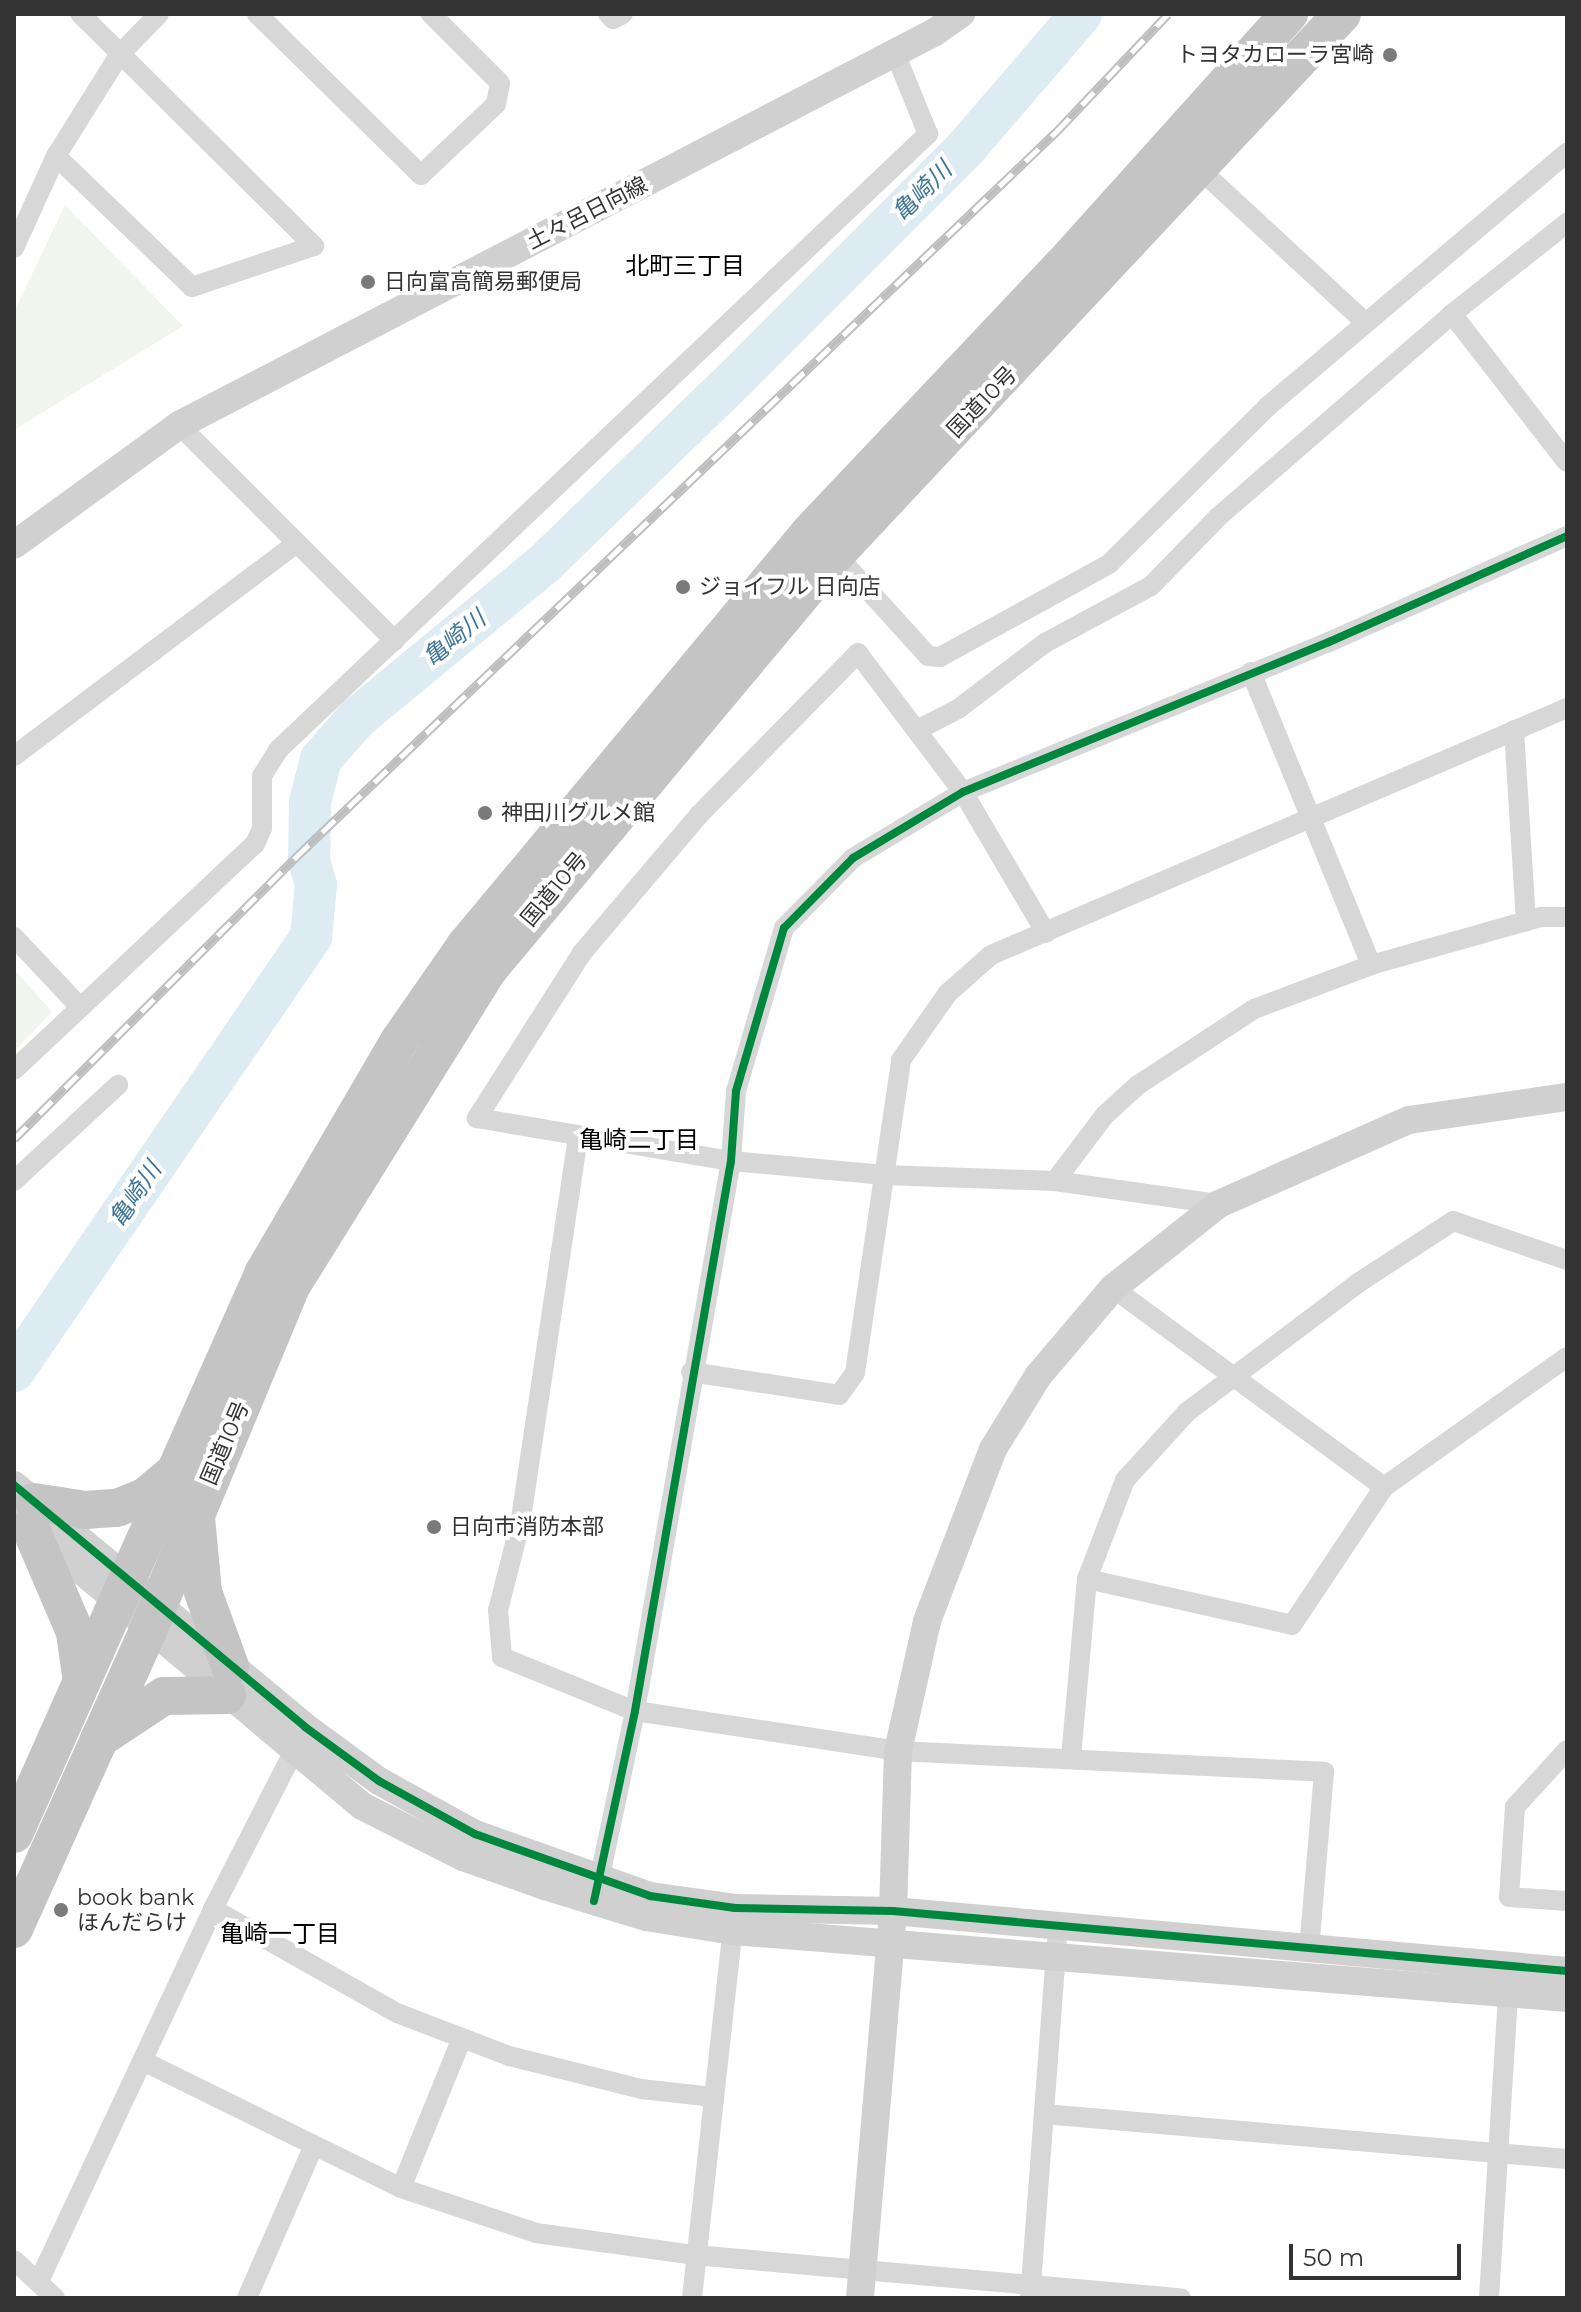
<!DOCTYPE html>
<meta charset="utf-8">
<style>
body{margin:0}
#map{position:relative;width:1581px;height:2312px;overflow:hidden;background:#fff;font-family:Montserrat,"Noto Sans JP",sans-serif}
div>[style]{position:absolute}
.green>*{inset:0;background:#f1f5ed}
.river>*{height:42px;margin:-21px;padding:0 21px;transform-origin:21px;border-radius:21px;background:#ddebf3}
.street>*{height:20px;margin:-10px;padding:0 10px;transform-origin:10px;border-radius:10px;background:#d7d7d7}
.secondary>*{height:28px;margin:-14px;padding:0 14px;transform-origin:14px;border-radius:14px;background:#d0d0d0}
.highway>*{height:38px;margin:-19px;padding:0 19px;transform-origin:19px;border-radius:19px;background:#c4c4c4}
.rail>*{height:9px;margin-top:-4.5px;transform-origin:0;background:repeating-linear-gradient(90deg,#fff 0 18px,#bebebe 0 36px);box-sizing:border-box;border-block:2px solid #bebebe}
.cycleway>*{height:8px;margin:-4px;padding:0 4px;transform-origin:4px;border-radius:4px;background:#00873e}
.dots>*{width:22px;height:22px;translate:-50% -50%;box-sizing:border-box;border:4px solid #fff;border-radius:50%}
span{translate:-50% -50%;white-space:nowrap;text-align:center;line-height:1.15;-webkit-text-stroke:8px #fff;paint-order:stroke}
.poi-label{font-size:22px;color:#333}
.right{translate:-100% -50%;text-align:right}
.left{translate:0 -50%;text-align:left}
.street-label{font-size:22px;color:#333}
.water-label{font-size:24px;color:#3f7597;font-style:italic}
.neighbourhood-label{font-size:24px;color:#000}
.frame{position:absolute;inset:0;border:16px solid #333;pointer-events:none}
.scale{position:absolute;left:1289px;top:2244px;width:172px;height:36px;box-sizing:border-box;border:4px solid #333;border-top:0;padding-left:10px;font-size:24px;line-height:28px;white-space:nowrap;color:#333;-webkit-text-stroke:6px #fff;paint-order:stroke}
</style>
<div id="map">
<div class="green">
<div style="clip-path:polygon(65px 205px,183px 326px,14px 430px,14px 312px)"></div>
<div style="clip-path:polygon(14px 969px,52px 1012px,14px 1051px)"></div>
</div>
<div class="river">
<div style="left:14px;top:1371px;width:526px;rotate:-55.61deg"></div>
<div style="left:311px;top:937px;width:52px;rotate:-84.5deg"></div>
<div style="left:316px;top:885px;width:25px;rotate:-106deg"></div>
<div style="left:309px;top:861px;width:59px;rotate:-89deg"></div>
<div style="left:310px;top:802px;width:44px;rotate:-75.7deg"></div>
<div style="left:321px;top:759px;width:55px;rotate:-48.7deg"></div>
<div style="left:357px;top:718px;width:242px;rotate:-39.5deg"></div>
<div style="left:544px;top:564px;width:269px;rotate:-44.1deg"></div>
<div style="left:737px;top:377px;width:322px;rotate:-45deg"></div>
<div style="left:965px;top:149px;width:178px;rotate:-49.3deg"></div>
</div>
<div class="street">
<div style="left:257px;top:14px;width:230px;rotate:44.5deg"></div>
<div style="left:421px;top:175px;width:103px;rotate:-43.4deg"></div>
<div style="left:496px;top:104px;width:21px;rotate:-79deg"></div>
<div style="left:500px;top:83px;width:98px;rotate:-135deg"></div>
<div style="left:608px;top:14px;width:7px;rotate:45deg"></div>
<div style="left:613px;top:19px;width:11px;rotate:-27deg"></div>
<div style="left:56px;top:156px;width:189px;rotate:43.9deg"></div>
<div style="left:192px;top:287px;width:129px;rotate:-18.6deg"></div>
<div style="left:314px;top:246px;width:330px;rotate:-135.2deg"></div>
<div style="left:1192px;top:162px;width:234px;rotate:42.8deg"></div>
<div style="left:14px;top:248px;width:101px;rotate:-65.5deg"></div>
<div style="left:56px;top:156px;width:119px;rotate:-58deg"></div>
<div style="left:119px;top:55px;width:57px;rotate:-45.7deg"></div>
<div style="left:1452px;top:314px;width:187px;rotate:52.2deg"></div>
<div style="left:179px;top:425px;width:305px;rotate:45deg"></div>
<div style="left:832px;top:550px;width:143px;rotate:47.8deg"></div>
<div style="left:928px;top:656px;width:12px;rotate:5deg"></div>
<div style="left:940px;top:657px;width:193px;rotate:-28.8deg"></div>
<div style="left:1109px;top:564px;width:223px;rotate:-44.8deg"></div>
<div style="left:1267px;top:407px;width:393px;rotate:-40.3deg"></div>
<div style="left:1251px;top:672px;width:317px;rotate:67.7deg"></div>
<div style="left:919px;top:729px;width:44px;rotate:-27.1deg"></div>
<div style="left:958px;top:709px;width:109px;rotate:-37.2deg"></div>
<div style="left:1045px;top:643px;width:120px;rotate:-28.3deg"></div>
<div style="left:1151px;top:586px;width:96px;rotate:-45.8deg"></div>
<div style="left:1218px;top:517px;width:310px;rotate:-40.9deg"></div>
<div style="left:1452px;top:314px;width:147px;rotate:-38.4deg"></div>
<div style="left:1514px;top:730px;width:192px;rotate:86.4deg"></div>
<div style="left:14px;top:756px;width:354px;rotate:-37deg"></div>
<div style="left:1046px;top:933px;width:164px;rotate:-120.5deg"></div>
<div style="left:963px;top:792px;width:174px;rotate:-127.1deg"></div>
<div style="left:858px;top:653px;width:227px;rotate:134.5deg"></div>
<div style="left:699px;top:815px;width:181px;rotate:130.3deg"></div>
<div style="left:582px;top:953px;width:196px;rotate:122.5deg"></div>
<div style="left:477px;top:1118px;width:258px;rotate:9.6deg"></div>
<div style="left:731px;top:1161px;width:154px;rotate:5.2deg"></div>
<div style="left:884px;top:1175px;width:171px;rotate:2deg"></div>
<div style="left:1055px;top:1181px;width:166px;rotate:8deg"></div>
<div style="left:14px;top:937px;width:96px;rotate:46.7deg"></div>
<div style="left:14px;top:1070px;width:330px;rotate:-43.2deg"></div>
<div style="left:255px;top:844px;width:17px;rotate:-66deg"></div>
<div style="left:262px;top:828px;width:52px;rotate:-90deg"></div>
<div style="left:262px;top:776px;width:31px;rotate:-58deg"></div>
<div style="left:278px;top:750px;width:896px;rotate:-43.46deg"></div>
<div style="left:928px;top:134px;width:87px;rotate:-112.2deg"></div>
<div style="left:578px;top:1137px;width:391px;rotate:98.5deg"></div>
<div style="left:520px;top:1524px;width:89px;rotate:104.3deg"></div>
<div style="left:498px;top:1610px;width:47px;rotate:85.1deg"></div>
<div style="left:502px;top:1657px;width:144px;rotate:22.1deg"></div>
<div style="left:635px;top:1711px;width:266px;rotate:8.6deg"></div>
<div style="left:898px;top:1751px;width:427px;rotate:2.8deg"></div>
<div style="left:1324px;top:1772px;width:178px;rotate:94.8deg"></div>
<div style="left:14px;top:1181px;width:142px;rotate:-42.7deg"></div>
<div style="left:1055px;top:1181px;width:83px;rotate:-52.9deg"></div>
<div style="left:1105px;top:1115px;width:45px;rotate:-42.3deg"></div>
<div style="left:1138px;top:1085px;width:139px;rotate:-33.2deg"></div>
<div style="left:1254px;top:1009px;width:125px;rotate:-20.6deg"></div>
<div style="left:1371px;top:965px;width:177px;rotate:-15.8deg"></div>
<div style="left:1541px;top:917px;width:26px"></div>
<div style="left:1113px;top:1288px;width:336px;rotate:36.3deg"></div>
<div style="left:691px;top:1372px;width:150px;rotate:8.8deg"></div>
<div style="left:839px;top:1395px;width:27px;rotate:-54deg"></div>
<div style="left:855px;top:1373px;width:316px;rotate:-81.6deg"></div>
<div style="left:901px;top:1060px;width:82px;rotate:-55deg"></div>
<div style="left:948px;top:993px;width:57px;rotate:-41.5deg"></div>
<div style="left:991px;top:955px;width:627px;rotate:-23.21deg"></div>
<div style="left:1087px;top:1579px;width:210px;rotate:12.6deg"></div>
<div style="left:1292px;top:1625px;width:166px;rotate:-56.3deg"></div>
<div style="left:1384px;top:1487px;width:224px;rotate:-35.4deg"></div>
<div style="left:1567px;top:1750px;width:77px;rotate:132.4deg"></div>
<div style="left:1515px;top:1807px;width:90px;rotate:93.8deg"></div>
<div style="left:1509px;top:1897px;width:58px;rotate:3.9deg"></div>
<div style="left:1071px;top:1758px;width:180px;rotate:-84.9deg"></div>
<div style="left:1087px;top:1579px;width:106px;rotate:-69deg"></div>
<div style="left:1125px;top:1480px;width:92px;rotate:-47.6deg"></div>
<div style="left:1187px;top:1412px;width:214px;rotate:-37deg"></div>
<div style="left:1358px;top:1283px;width:113px;rotate:-33.1deg"></div>
<div style="left:1453px;top:1221px;width:120px;rotate:18.9deg"></div>
<div style="left:597px;top:1890px;width:183px;rotate:-78deg"></div>
<div style="left:635px;top:1711px;width:558px;rotate:-80.1deg"></div>
<div style="left:731px;top:1161px;width:70px;rotate:-85.9deg"></div>
<div style="left:736px;top:1091px;width:170px;rotate:-73.6deg"></div>
<div style="left:784px;top:928px;width:98px;rotate:-45.4deg"></div>
<div style="left:853px;top:858px;width:128px;rotate:-31deg"></div>
<div style="left:963px;top:792px;width:396px;rotate:-22.3deg"></div>
<div style="left:1329px;top:642px;width:261px;rotate:-24deg"></div>
<div style="left:213px;top:1909px;width:211px;rotate:29.5deg"></div>
<div style="left:397px;top:2013px;width:120px;rotate:21deg"></div>
<div style="left:509px;top:2056px;width:136px;rotate:14deg"></div>
<div style="left:641px;top:2089px;width:72px;rotate:6.3deg"></div>
<div style="left:145px;top:2062px;width:285px;rotate:26.2deg"></div>
<div style="left:401px;top:2188px;width:142px;rotate:18.4deg"></div>
<div style="left:536px;top:2233px;width:161px;rotate:7.9deg"></div>
<div style="left:695px;top:2255px;width:488px;rotate:5.1deg"></div>
<div style="left:1044px;top:2114px;width:525px;rotate:4.92deg"></div>
<div style="left:401px;top:2188px;width:162px;rotate:-67.9deg"></div>
<div style="left:14px;top:2260px;width:56px;rotate:42.8deg"></div>
<div style="left:39px;top:2281px;width:411px;rotate:-64.9deg"></div>
<div style="left:213px;top:1909px;width:189px;rotate:-62.9deg"></div>
<div style="left:247px;top:2298px;width:164px;rotate:-66.3deg"></div>
<div style="left:692px;top:2298px;width:380px;rotate:-83.7deg"></div>
<div style="left:1030px;top:2298px;width:356px;rotate:-85.7deg"></div>
<div style="left:1489px;top:2298px;width:317px;rotate:-86.4deg"></div>
</div>
<div class="secondary">
<div style="left:14px;top:545px;width:204px;rotate:-36deg"></div>
<div style="left:179px;top:425px;width:852px;rotate:-27.47deg"></div>
<div style="left:935px;top:32px;width:32px;rotate:-35deg"></div>
<div style="left:14px;top:1485px;width:378px;rotate:39.7deg"></div>
<div style="left:305px;top:1727px;width:92px;rotate:36.1deg"></div>
<div style="left:379px;top:1781px;width:110px;rotate:28.9deg"></div>
<div style="left:475px;top:1834px;width:186px;rotate:19.5deg"></div>
<div style="left:650px;top:1896px;width:86px;rotate:8deg"></div>
<div style="left:735px;top:1908px;width:158px;rotate:1.1deg"></div>
<div style="left:893px;top:1911px;width:677px;rotate:5.09deg"></div>
<div style="left:14px;top:1514px;width:454px;rotate:40deg"></div>
<div style="left:362px;top:1806px;width:113px;rotate:26.8deg"></div>
<div style="left:463px;top:1857px;width:87px;rotate:19.5deg"></div>
<div style="left:545px;top:1886px;width:106px;rotate:17.1deg"></div>
<div style="left:646px;top:1917px;width:88px;rotate:9.1deg"></div>
<div style="left:733px;top:1931px;width:837px;rotate:4.59deg"></div>
<div style="left:860px;top:2298px;width:388px;rotate:-85.1deg"></div>
<div style="left:893px;top:1911px;width:160px;rotate:-88.2deg"></div>
<div style="left:898px;top:1751px;width:133px;rotate:-77.4deg"></div>
<div style="left:927px;top:1621px;width:184px;rotate:-69deg"></div>
<div style="left:993px;top:1449px;width:86px;rotate:-58.3deg"></div>
<div style="left:1038px;top:1376px;width:116px;rotate:-49.6deg"></div>
<div style="left:1113px;top:1288px;width:135px;rotate:-38.4deg"></div>
<div style="left:1219px;top:1204px;width:208px;rotate:-23.9deg"></div>
<div style="left:1409px;top:1120px;width:160px;rotate:-8.3deg"></div>
</div>
<div class="highway">
<div style="left:34px;top:1502px;width:52px;rotate:8.9deg"></div>
<div style="left:85px;top:1510px;width:32px;rotate:-4deg"></div>
<div style="left:117px;top:1508px;width:31px;rotate:-22deg"></div>
<div style="left:146px;top:1496px;width:34px;rotate:-40deg"></div>
<div style="left:196px;top:1518px;width:74px;rotate:84.6deg"></div>
<div style="left:203px;top:1592px;width:79px;rotate:70deg"></div>
<div style="left:30px;top:1527px;width:114px;rotate:66.8deg"></div>
<div style="left:75px;top:1632px;width:50px;rotate:82deg"></div>
<div style="left:99px;top:1739px;width:78px;rotate:-33.5deg"></div>
<div style="left:164px;top:1696px;width:63px;rotate:-0.9deg"></div>
<div style="left:14px;top:1834px;width:615px;rotate:-66.02deg"></div>
<div style="left:264px;top:1272px;width:268px;rotate:-59.7deg"></div>
<div style="left:399px;top:1041px;width:116px;rotate:-55.2deg"></div>
<div style="left:465px;top:946px;width:539px;rotate:-50.19deg"></div>
<div style="left:810px;top:532px;width:365px;rotate:-46.6deg"></div>
<div style="left:1061px;top:267px;width:341px;rotate:-48deg"></div>
<div style="left:14px;top:1929px;width:330px;rotate:-65.8deg"></div>
<div style="left:149px;top:1628px;width:372px;rotate:-67.4deg"></div>
<div style="left:292px;top:1285px;width:371px;rotate:-58.1deg"></div>
<div style="left:488px;top:970px;width:542px;rotate:-50.09deg"></div>
<div style="left:836px;top:554px;width:740px;rotate:-46.86deg"></div>
</div>
<div class="rail">
<div style="left:14px;top:1139px;width:399px;rotate:-45deg"></div>
<div style="left:296px;top:857px;width:1052px;rotate:-43.65deg"></div>
<div style="left:1057px;top:131px;width:161px;rotate:-46.5deg"></div>
</div>
<div class="cycleway">
<div style="left:14px;top:1485px;width:378px;rotate:39.7deg"></div>
<div style="left:305px;top:1727px;width:92px;rotate:36.1deg"></div>
<div style="left:379px;top:1781px;width:110px;rotate:28.9deg"></div>
<div style="left:475px;top:1834px;width:186px;rotate:19.5deg"></div>
<div style="left:650px;top:1896px;width:86px;rotate:8deg"></div>
<div style="left:735px;top:1908px;width:158px;rotate:1.1deg"></div>
<div style="left:893px;top:1911px;width:677px;rotate:5.09deg"></div>
<div style="left:594px;top:1901px;width:194px;rotate:-77.8deg"></div>
<div style="left:635px;top:1711px;width:558px;rotate:-80.1deg"></div>
<div style="left:731px;top:1161px;width:70px;rotate:-85.9deg"></div>
<div style="left:736px;top:1091px;width:170px;rotate:-73.6deg"></div>
<div style="left:784px;top:928px;width:98px;rotate:-45.4deg"></div>
<div style="left:853px;top:858px;width:128px;rotate:-31deg"></div>
<div style="left:963px;top:792px;width:396px;rotate:-22.3deg"></div>
<div style="left:1329px;top:642px;width:261px;rotate:-24deg"></div>
</div>
<div class="dots">
<div style="left:1390px;top:55px;background:#7a7a7a"></div>
<div style="left:368px;top:282px;background:#7a7a7a"></div>
<div style="left:683px;top:587px;background:#7a7a7a"></div>
<div style="left:485px;top:813px;background:#7a7a7a"></div>
<div style="left:434px;top:1527px;background:#7a7a7a"></div>
<div style="left:61px;top:1910px;background:#7a7a7a"></div>
</div>
<div class="poi-label">
<span class="right" style="left:1374px;top:55px">トヨタカローラ宮崎</span>
<span class="left" style="left:384px;top:282px">日向富高簡易郵便局</span>
<span class="left" style="left:699px;top:587px">ジョイフル 日向店</span>
<span class="left" style="left:501px;top:813px">神田川グルメ館</span>
<span class="left" style="left:450px;top:1527px">日向市消防本部</span>
<span class="left" style="left:77px;top:1910px">book bank<br>ほんだらけ</span>
</div>
<div class="street-label">
<span style="left:587px;top:213px;rotate:-27deg">土々呂日向線</span>
<span style="left:982px;top:402px;rotate:-46deg">国道10号</span>
<span style="left:554px;top:889px;rotate:-50deg">国道10号</span>
<span style="left:225px;top:1443px;rotate:-67deg">国道10号</span>
</div>
<div class="water-label">
<span style="left:922px;top:191px;rotate:-45deg">亀崎川</span>
<span style="left:454px;top:638px;rotate:-39deg">亀崎川</span>
<span style="left:135px;top:1194px;rotate:-56deg">亀崎川</span>
</div>
<div class="neighbourhood-label">
<span style="left:685px;top:266px">北町三丁目</span>
<span style="left:639px;top:1140px">亀崎二丁目</span>
<span style="left:280px;top:1934px">亀崎一丁目</span>
</div>
<div class="frame"></div>
<div class="scale">50 m</div>
</div>
